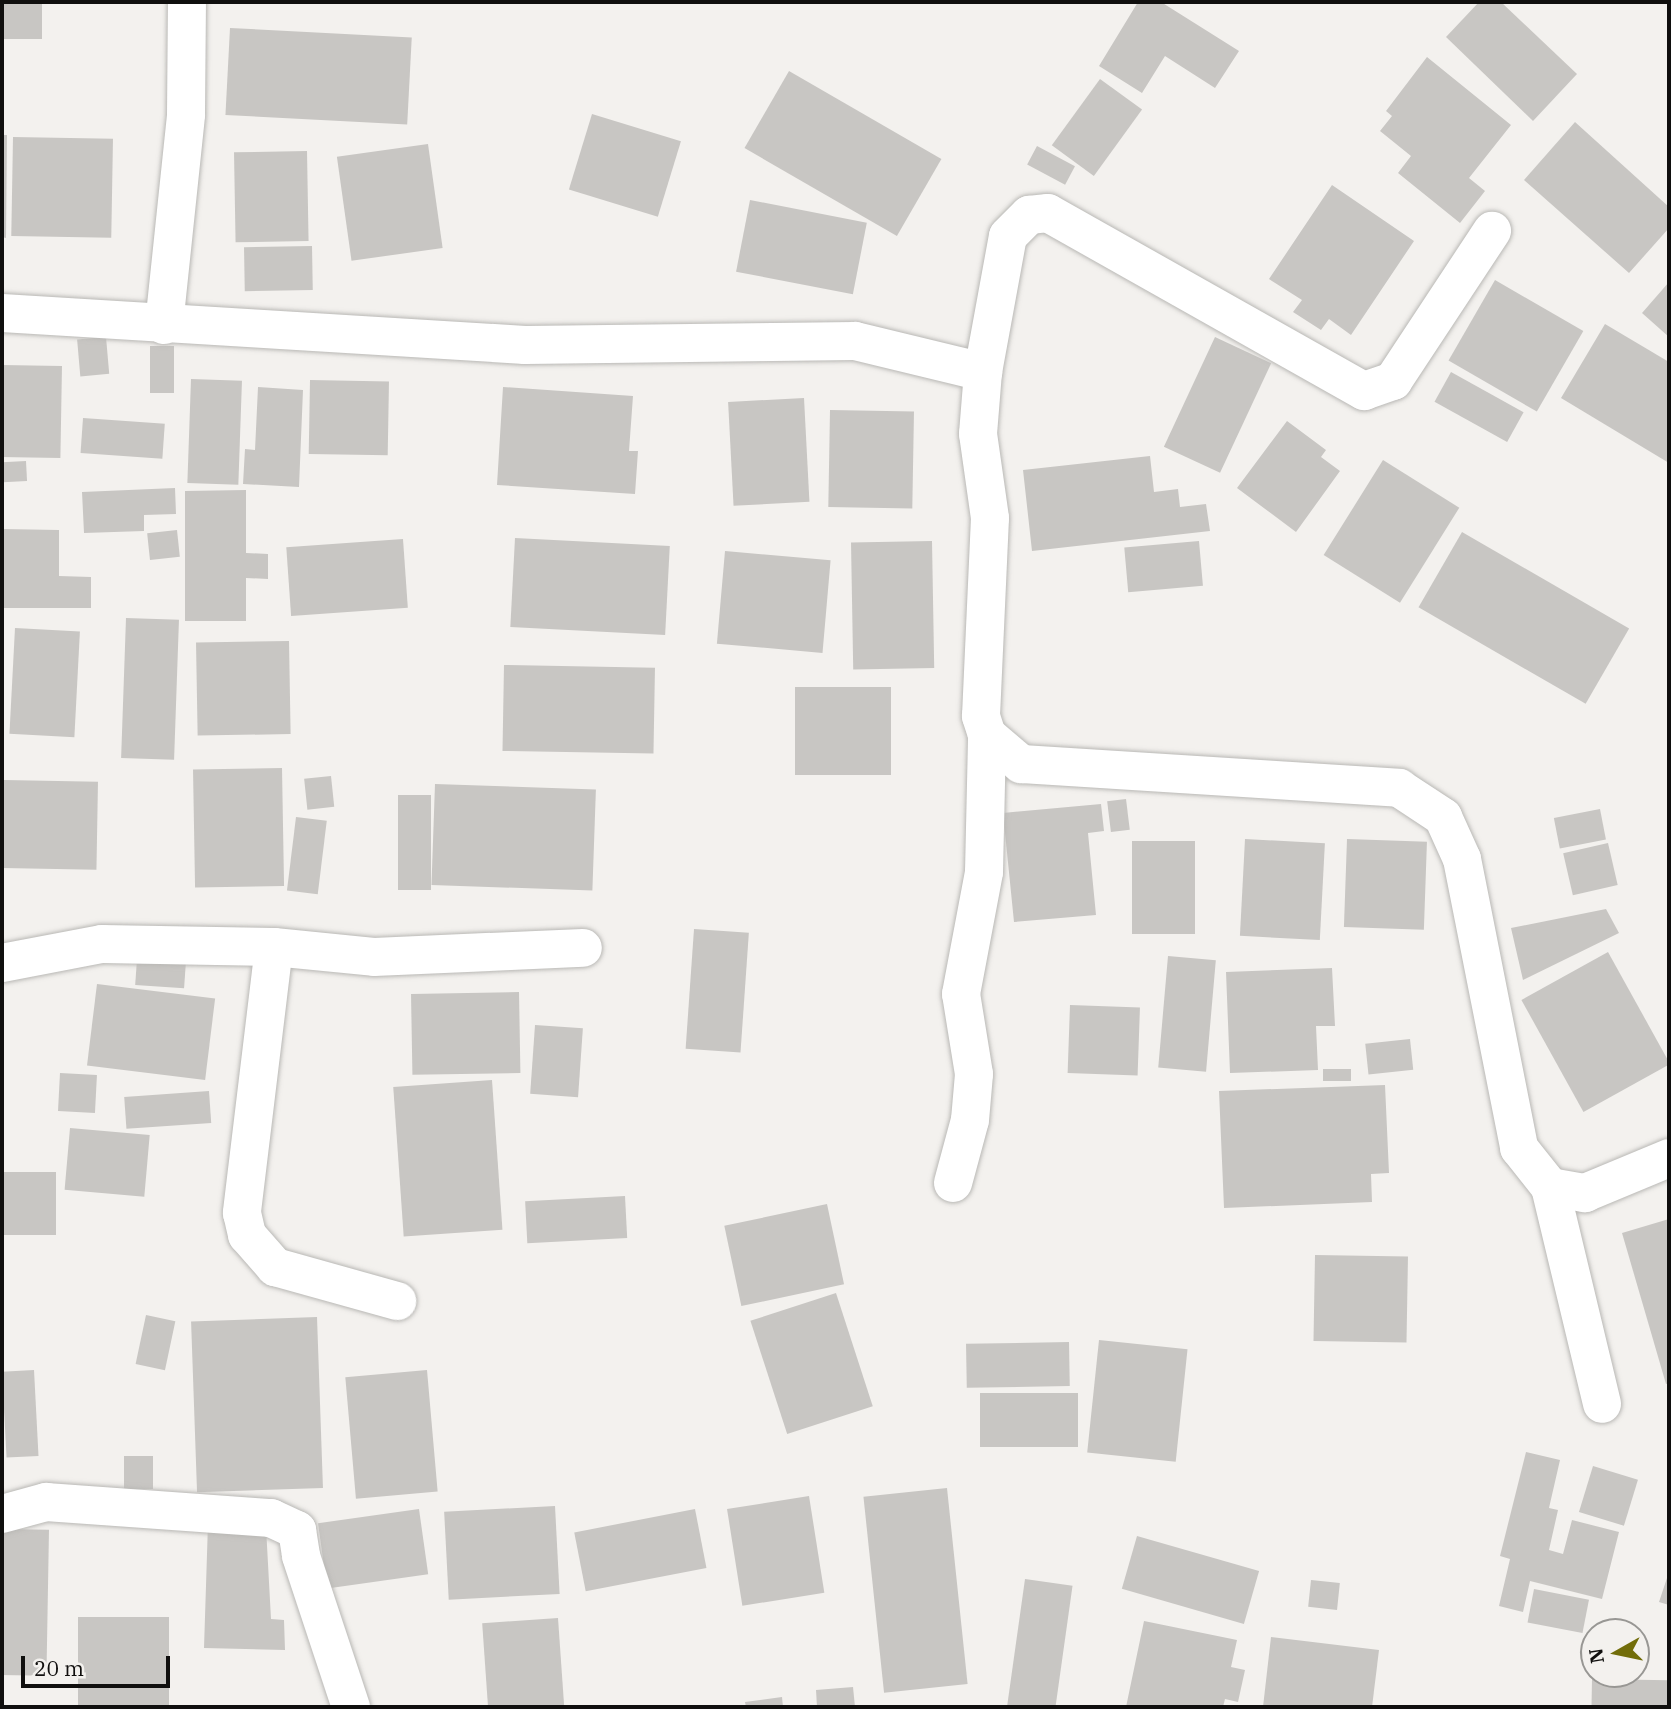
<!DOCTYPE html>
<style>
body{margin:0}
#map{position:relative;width:1671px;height:1709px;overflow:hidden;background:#f3f1ee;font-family:"IBM Plex Serif",serif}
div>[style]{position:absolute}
.building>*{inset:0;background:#c8c6c3;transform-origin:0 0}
.roads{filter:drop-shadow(0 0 2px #b9b8b5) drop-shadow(0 0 2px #b9b8b5)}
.minor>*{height:38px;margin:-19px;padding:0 19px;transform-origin:19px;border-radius:19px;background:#fff}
span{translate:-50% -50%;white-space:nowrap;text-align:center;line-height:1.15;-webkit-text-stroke:5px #f3f1ee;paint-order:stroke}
.frame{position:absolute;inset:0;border:4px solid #100f0e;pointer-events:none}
.north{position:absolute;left:1580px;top:1618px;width:70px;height:70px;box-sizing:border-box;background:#f3f1ee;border:2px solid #989794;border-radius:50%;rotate:261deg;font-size:19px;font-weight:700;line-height:28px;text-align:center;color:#100f0e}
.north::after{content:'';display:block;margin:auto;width:24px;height:32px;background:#726d0a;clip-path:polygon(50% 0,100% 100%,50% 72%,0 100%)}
.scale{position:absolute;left:21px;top:1656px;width:149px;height:32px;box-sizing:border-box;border:4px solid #100f0e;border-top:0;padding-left:9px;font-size:21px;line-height:24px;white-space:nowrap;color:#100f0e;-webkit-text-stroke:5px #f3f1ee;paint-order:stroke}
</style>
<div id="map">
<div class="building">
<div style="left:2px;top:2px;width:40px;height:37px"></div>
<div style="clip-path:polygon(1138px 2px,1161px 2px,1239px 51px,1215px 88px,1165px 56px,1142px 93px,1099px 66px)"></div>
<div style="clip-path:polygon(1479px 2px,1501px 2px,1577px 74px,1533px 121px,1446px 37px)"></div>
<div style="left:230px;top:28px;width:182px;height:87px;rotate:3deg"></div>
<div style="clip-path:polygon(1427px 57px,1511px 125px,1469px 178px,1485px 191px,1460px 223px,1398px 173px,1411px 156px,1380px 131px,1392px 116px,1386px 111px)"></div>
<div style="left:789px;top:71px;width:176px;height:89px;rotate:30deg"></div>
<div style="left:1100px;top:79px;width:52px;height:82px;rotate:36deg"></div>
<div style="left:592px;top:114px;width:93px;height:79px;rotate:17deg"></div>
<div style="clip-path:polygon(1575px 122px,1669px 207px,1669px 228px,1629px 273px,1524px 180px)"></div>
<div style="clip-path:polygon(2px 135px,7px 135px,6px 238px,2px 237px)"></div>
<div style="left:13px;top:137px;width:100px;height:99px;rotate:1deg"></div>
<div style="left:428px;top:144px;width:105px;height:92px;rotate:82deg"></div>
<div style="left:1037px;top:146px;width:43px;height:21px;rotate:28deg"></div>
<div style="left:307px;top:151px;width:90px;height:73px;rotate:89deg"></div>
<div style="clip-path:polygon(1332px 185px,1414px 241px,1351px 335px,1329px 319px,1321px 330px,1293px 312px,1302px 300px,1269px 279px)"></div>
<div style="left:750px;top:200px;width:119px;height:73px;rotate:11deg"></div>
<div style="left:312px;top:246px;width:44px;height:68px;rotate:89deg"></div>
<div style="left:1495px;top:280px;width:102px;height:93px;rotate:30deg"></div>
<div style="clip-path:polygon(1669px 282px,1669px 337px,1642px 313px)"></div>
<div style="clip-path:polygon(1605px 324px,1669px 362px,1669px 463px,1561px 398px)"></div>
<div style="left:106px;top:337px;width:37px;height:29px;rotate:85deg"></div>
<div style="left:1215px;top:337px;width:62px;height:121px;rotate:25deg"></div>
<div style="left:150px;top:346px;width:24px;height:47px"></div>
<div style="left:2px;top:365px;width:60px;height:92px;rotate:1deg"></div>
<div style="left:1451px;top:372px;width:83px;height:34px;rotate:29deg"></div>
<div style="left:191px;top:379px;width:51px;height:104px;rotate:2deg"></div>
<div style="left:310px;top:380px;width:79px;height:74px;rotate:1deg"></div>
<div style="clip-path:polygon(258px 387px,303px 390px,299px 487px,243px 484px,245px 449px,255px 450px)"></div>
<div style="clip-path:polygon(503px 387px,633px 396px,629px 451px,638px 451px,635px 494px,497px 485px)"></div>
<div style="left:804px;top:398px;width:104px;height:76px;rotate:87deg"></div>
<div style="left:830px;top:410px;width:84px;height:97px;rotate:1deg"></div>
<div style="left:83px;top:418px;width:82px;height:35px;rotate:4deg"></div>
<div style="clip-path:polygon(1287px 421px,1326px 450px,1321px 457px,1340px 471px,1296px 532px,1237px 488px)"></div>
<div style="clip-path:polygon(1150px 456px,1154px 492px,1178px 489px,1180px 507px,1206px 504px,1210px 531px,1032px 551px,1023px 470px)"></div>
<div style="left:1383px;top:460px;width:90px;height:112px;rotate:32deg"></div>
<div style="left:26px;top:461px;width:20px;height:24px;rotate:87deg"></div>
<div style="clip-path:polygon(175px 488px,176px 514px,144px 515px,144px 531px,84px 533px,82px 492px)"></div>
<div style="clip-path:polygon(246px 490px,246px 553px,268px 554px,268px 579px,246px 578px,246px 621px,185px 621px,185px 491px)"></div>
<div style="clip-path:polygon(2px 529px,59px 530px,59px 576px,91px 577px,91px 608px,2px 608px)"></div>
<div style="left:177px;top:530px;width:27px;height:30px;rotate:84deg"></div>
<div style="left:1462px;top:532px;width:193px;height:87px;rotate:30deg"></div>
<div style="left:515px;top:538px;width:155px;height:89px;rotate:3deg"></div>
<div style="left:403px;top:539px;width:69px;height:117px;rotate:86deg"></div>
<div style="left:932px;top:541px;width:127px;height:81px;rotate:89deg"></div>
<div style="left:1199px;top:541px;width:45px;height:75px;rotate:85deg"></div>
<div style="left:725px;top:551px;width:106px;height:93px;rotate:5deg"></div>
<div style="left:126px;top:618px;width:53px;height:140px;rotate:2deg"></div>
<div style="left:15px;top:628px;width:65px;height:106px;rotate:3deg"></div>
<div style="left:289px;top:641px;width:93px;height:93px;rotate:89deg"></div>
<div style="left:504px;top:665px;width:151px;height:86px;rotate:1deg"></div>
<div style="left:795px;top:687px;width:96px;height:88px"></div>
<div style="left:282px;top:768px;width:118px;height:89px;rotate:89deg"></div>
<div style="left:331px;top:776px;width:31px;height:27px;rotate:84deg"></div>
<div style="left:4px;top:780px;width:94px;height:88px;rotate:1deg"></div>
<div style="left:435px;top:784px;width:161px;height:101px;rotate:2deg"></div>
<div style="left:398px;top:795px;width:33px;height:95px"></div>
<div style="left:1126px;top:799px;width:31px;height:19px;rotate:83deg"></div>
<div style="clip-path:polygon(1101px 804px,1104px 831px,1088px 833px,1096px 915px,1014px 922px,1003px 813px)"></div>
<div style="left:1600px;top:809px;width:31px;height:47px;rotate:79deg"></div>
<div style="left:296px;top:817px;width:31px;height:74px;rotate:7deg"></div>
<div style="left:1245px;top:839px;width:80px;height:97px;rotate:3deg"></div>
<div style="left:1347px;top:839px;width:80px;height:88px;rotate:2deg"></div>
<div style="left:1132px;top:841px;width:63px;height:93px"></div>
<div style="left:1608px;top:843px;width:43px;height:46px;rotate:77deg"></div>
<div style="clip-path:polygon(1606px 909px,1619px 933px,1523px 980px,1511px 928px)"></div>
<div style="left:694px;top:929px;width:55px;height:120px;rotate:4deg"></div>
<div style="left:1608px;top:952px;width:128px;height:99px;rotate:61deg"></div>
<div style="left:1168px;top:956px;width:48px;height:112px;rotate:5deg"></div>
<div style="left:137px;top:959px;width:49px;height:26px;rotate:4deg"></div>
<div style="clip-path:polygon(1332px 968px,1335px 1026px,1316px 1026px,1318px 1070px,1230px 1073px,1226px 972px)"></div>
<div style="left:97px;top:984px;width:119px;height:82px;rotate:7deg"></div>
<div style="left:519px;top:992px;width:81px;height:108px;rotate:89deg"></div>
<div style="left:1070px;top:1005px;width:70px;height:68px;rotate:2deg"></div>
<div style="left:535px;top:1025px;width:48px;height:69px;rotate:4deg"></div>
<div style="left:1410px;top:1039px;width:31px;height:45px;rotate:84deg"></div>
<div style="left:1351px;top:1069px;width:12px;height:28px;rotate:90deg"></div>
<div style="left:60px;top:1073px;width:37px;height:38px;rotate:3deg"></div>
<div style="left:492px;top:1080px;width:150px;height:99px;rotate:86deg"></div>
<div style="clip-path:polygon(1385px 1085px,1389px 1173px,1371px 1174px,1372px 1202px,1224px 1208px,1219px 1091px)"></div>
<div style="left:209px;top:1091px;width:32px;height:85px;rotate:86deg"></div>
<div style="left:70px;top:1128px;width:80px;height:62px;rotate:5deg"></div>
<div style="left:2px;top:1172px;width:54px;height:63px"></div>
<div style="left:625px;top:1196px;width:42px;height:100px;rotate:87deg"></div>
<div style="left:827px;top:1204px;width:82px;height:105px;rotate:78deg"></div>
<div style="clip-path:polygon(1669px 1219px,1669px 1383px,1666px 1384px,1622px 1233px)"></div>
<div style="left:1315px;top:1255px;width:93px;height:86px;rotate:1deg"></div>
<div style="left:836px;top:1293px;width:119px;height:90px;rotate:72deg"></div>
<div style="left:146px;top:1315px;width:30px;height:50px;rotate:12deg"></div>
<div style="left:317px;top:1317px;width:171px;height:126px;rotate:88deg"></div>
<div style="left:1099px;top:1340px;width:89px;height:113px;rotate:6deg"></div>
<div style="left:1069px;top:1342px;width:44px;height:103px;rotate:89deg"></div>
<div style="left:34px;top:1370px;width:86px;height:32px;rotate:87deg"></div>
<div style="left:427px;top:1370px;width:122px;height:82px;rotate:85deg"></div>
<div style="left:1078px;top:1393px;width:54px;height:98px;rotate:90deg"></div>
<div style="clip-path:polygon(1526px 1452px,1560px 1460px,1549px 1508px,1558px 1510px,1549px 1550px,1563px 1554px,1572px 1520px,1619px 1532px,1602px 1599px,1530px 1581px,1523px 1612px,1499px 1606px,1510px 1559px,1500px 1556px)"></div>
<div style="left:124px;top:1456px;width:29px;height:33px"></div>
<div style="left:1593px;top:1466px;width:47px;height:48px;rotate:17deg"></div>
<div style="left:947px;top:1488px;width:197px;height:84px;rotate:84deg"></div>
<div style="left:809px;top:1496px;width:98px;height:83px;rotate:81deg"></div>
<div style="left:555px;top:1506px;width:88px;height:111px;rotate:87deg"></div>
<div style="left:419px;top:1509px;width:66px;height:102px;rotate:82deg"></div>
<div style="left:695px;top:1509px;width:60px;height:123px;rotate:79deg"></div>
<div style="clip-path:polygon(208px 1523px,266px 1527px,271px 1619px,284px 1620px,285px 1650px,204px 1648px)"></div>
<div style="left:2px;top:1529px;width:47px;height:146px;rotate:1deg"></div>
<div style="left:1137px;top:1536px;width:127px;height:55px;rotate:16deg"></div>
<div style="clip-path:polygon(1669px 1572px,1669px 1605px,1659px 1602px)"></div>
<div style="left:1025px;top:1579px;width:48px;height:129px;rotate:8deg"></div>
<div style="left:1311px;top:1580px;width:29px;height:27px;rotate:6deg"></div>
<div style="left:1534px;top:1589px;width:56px;height:34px;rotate:11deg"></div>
<div style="left:78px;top:1617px;width:91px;height:90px"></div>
<div style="left:558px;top:1618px;width:89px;height:76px;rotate:86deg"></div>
<div style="clip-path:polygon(1144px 1621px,1237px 1640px,1231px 1667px,1245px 1670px,1238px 1702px,1225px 1699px,1223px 1707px,1126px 1707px)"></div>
<div style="clip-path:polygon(1271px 1637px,1379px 1650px,1372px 1707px,1263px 1707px)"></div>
<div style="left:1592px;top:1679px;width:77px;height:28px;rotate:1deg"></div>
<div style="clip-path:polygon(853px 1687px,855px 1707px,817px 1707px,816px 1690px)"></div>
<div style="clip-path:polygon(782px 1697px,783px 1707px,746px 1707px,745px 1702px)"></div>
</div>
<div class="roads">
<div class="minor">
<div style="left:2px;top:313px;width:524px;rotate:3.5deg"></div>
<div style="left:525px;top:345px;width:330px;rotate:-0.7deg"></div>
<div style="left:855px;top:341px;width:132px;rotate:13.6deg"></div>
<div style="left:164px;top:325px;width:212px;rotate:-84deg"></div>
<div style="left:186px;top:114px;width:112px;rotate:-89.5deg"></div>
<div style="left:987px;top:735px;width:45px;rotate:40.5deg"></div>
<div style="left:1021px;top:764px;width:379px;rotate:3.6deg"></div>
<div style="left:1399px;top:788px;width:53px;rotate:33.4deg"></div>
<div style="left:1443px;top:817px;width:46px;rotate:65.7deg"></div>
<div style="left:1462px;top:859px;width:295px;rotate:78.8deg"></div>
<div style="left:1519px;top:1148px;width:50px;rotate:51.5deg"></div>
<div style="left:1550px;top:1187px;width:223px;rotate:76.5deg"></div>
<div style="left:274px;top:947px;width:268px;rotate:96.9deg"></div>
<div style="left:242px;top:1213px;width:23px;rotate:77deg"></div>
<div style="left:247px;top:1235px;width:43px;rotate:48.8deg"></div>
<div style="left:275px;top:1267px;width:127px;rotate:15.6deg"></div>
<div style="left:2px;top:963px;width:102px;rotate:-10.8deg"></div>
<div style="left:102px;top:944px;width:172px;rotate:1deg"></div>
<div style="left:274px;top:947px;width:100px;rotate:5.7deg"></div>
<div style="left:374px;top:957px;width:209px;rotate:-2.5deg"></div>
<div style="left:953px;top:1183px;width:65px;rotate:-74.9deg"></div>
<div style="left:970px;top:1120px;width:46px;rotate:-85deg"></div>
<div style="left:974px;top:1074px;width:81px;rotate:-99.2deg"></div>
<div style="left:961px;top:994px;width:124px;rotate:-79.3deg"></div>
<div style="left:984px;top:872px;width:137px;rotate:-88.7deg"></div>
<div style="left:987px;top:735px;width:20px;rotate:-108deg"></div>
<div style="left:981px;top:716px;width:198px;rotate:-87.4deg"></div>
<div style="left:990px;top:518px;width:85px;rotate:-98.1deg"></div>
<div style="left:978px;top:434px;width:62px;rotate:-85.4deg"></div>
<div style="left:983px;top:372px;width:138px;rotate:-79.6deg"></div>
<div style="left:1008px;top:236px;width:30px;rotate:-45deg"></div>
<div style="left:1029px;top:215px;width:19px;rotate:-6deg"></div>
<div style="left:1048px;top:213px;width:363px;rotate:29.4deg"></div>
<div style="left:1364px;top:391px;width:31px;rotate:-19deg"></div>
<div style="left:1393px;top:381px;width:180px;rotate:-56.6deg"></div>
<div style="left:1550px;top:1187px;width:36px;rotate:10deg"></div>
<div style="left:1585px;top:1193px;width:91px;rotate:-22.6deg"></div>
<div style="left:2px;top:1514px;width:46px;rotate:-15.3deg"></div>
<div style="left:46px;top:1502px;width:226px;rotate:4.1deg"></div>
<div style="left:271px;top:1518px;width:29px;rotate:25deg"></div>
<div style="left:297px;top:1530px;width:26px;rotate:81deg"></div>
<div style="left:301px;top:1556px;width:159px;rotate:71.7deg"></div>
</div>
</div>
<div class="frame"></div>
<div class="north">N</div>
<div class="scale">20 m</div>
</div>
